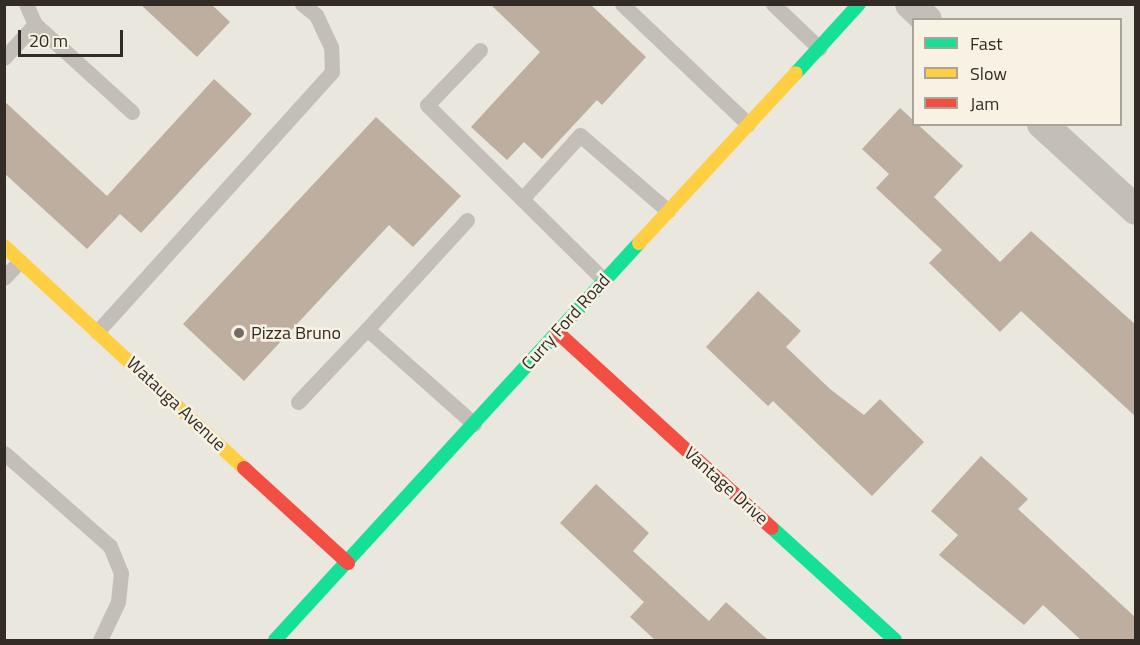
<!DOCTYPE html>
<style>
body{margin:0}
#map{position:relative;width:1140px;height:645px;overflow:hidden;background:#eae7de;font-family:"Titillium Web",sans-serif}
div>[style]{position:absolute}
.building>*{inset:0;background:#bdaea0}
.lane>*{height:15px;margin:-7.5px;padding:0 7.5px;transform-origin:7.5px;border-radius:7.5px;background:#c3beb7}
.street>*{height:30px;margin:-15px;padding:0 15px;transform-origin:15px;border-radius:15px;background:#c3beb7}
.fast>*{height:14px;margin:-7px;padding:0 7px;transform-origin:7px;border-radius:7px;background:#16e098}
.slow>*{height:14px;margin:-7px;padding:0 7px;transform-origin:7px;border-radius:7px;background:#ffcf43}
.jam>*{height:14px;margin:-7px;padding:0 7px;transform-origin:7px;border-radius:7px;background:#f24e42}
.dots>*{width:16px;height:16px;translate:-50% -50%;box-sizing:border-box;border:3px solid #f8f2e4;border-radius:50%}
span{translate:-50% -50%;white-space:nowrap;text-align:center;line-height:1.15;-webkit-text-stroke:5px #f8f2e4;paint-order:stroke}
.street-label{font-size:18px;color:#332c26}
.poi-label{font-size:18px;color:#332c26}
.left{translate:0 -50%;text-align:left}
.frame{position:absolute;inset:0;border:6px solid #332c26;pointer-events:none}
.legend{position:absolute;left:912px;top:18px;width:210px;height:108px;box-sizing:border-box;background:#f8f2e4;border:2px solid #a9a398;margin:0;padding:8px 10px;list-style:none;font-size:18px;color:#332c26}
.legend li{display:flex;align-items:center;gap:12px;height:30px}
.legend b{width:30px;border:2px solid #a9a398}
.scale{position:absolute;left:18px;top:30px;width:105px;height:27px;box-sizing:border-box;border:3px solid #332c26;border-top:0;padding-left:8px;font-size:18px;line-height:21px;white-space:nowrap;color:#332c26;-webkit-text-stroke:4px #f8f2e4;paint-order:stroke}
</style>
<div id="map">
<div class="building">
<div style="clip-path:polygon(140px 4px,211px 4px,230px 22px,197px 57px)"></div>
<div style="clip-path:polygon(490px 4px,590px 4px,646px 57px,602px 105px,597px 100px,542px 159px,524px 142px,507px 160px,471px 127px,540px 52px)"></div>
<div style="clip-path:polygon(214px 79px,252px 114px,141px 233px,120px 214px,87px 249px,4px 173px,4px 101px,107px 196px)"></div>
<div style="clip-path:polygon(900px 108px,963px 166px,934px 197px,1000px 262px,1031px 231px,1136px 325px,1136px 417px,1021px 311px,1000px 332px,929px 263px,942px 250px,876px 188px,889px 174px,862px 149px)"></div>
<div style="clip-path:polygon(376px 117px,461px 196px,413px 247px,389px 225px,244px 381px,183px 324px)"></div>
<div style="clip-path:polygon(758px 291px,801px 331px,786px 347px,830px 389px,864px 415px,880px 399px,924px 442px,872px 496px,773px 401px,768px 406px,706px 347px)"></div>
<div style="clip-path:polygon(981px 456px,1028px 499px,1018px 509px,1136px 618px,1136px 640px,1081px 640px,1043px 605px,1024px 625px,939px 555px,958px 535px,931px 511px)"></div>
<div style="clip-path:polygon(596px 484px,649px 533px,633px 551px,709px 621px,726px 602px,768px 640px,655px 640px,630px 617px,644px 602px,560px 523px)"></div>
</div>
<div class="lane">
<div style="left:26px;top:4px;width:22px;rotate:66deg"></div>
<div style="left:35px;top:24px;width:131px;rotate:42.2deg"></div>
<div style="left:622px;top:4px;width:174px;rotate:43.6deg"></div>
<div style="left:773px;top:4px;width:64px;rotate:43.7deg"></div>
<div style="left:480px;top:50px;width:76px;rotate:133.9deg"></div>
<div style="left:427px;top:105px;width:249px;rotate:44.7deg"></div>
<div style="left:4px;top:58px;width:46px;rotate:-47.6deg"></div>
<div style="left:522px;top:199px;width:86px;rotate:-47.8deg"></div>
<div style="left:580px;top:135px;width:116px;rotate:40.8deg"></div>
<div style="left:467px;top:220px;width:148px;rotate:132.5deg"></div>
<div style="left:367px;top:329px;width:143px;rotate:41.6deg"></div>
<div style="left:4px;top:278px;width:23px;rotate:-47deg"></div>
<div style="left:97px;top:332px;width:350px;rotate:-47.9deg"></div>
<div style="left:332px;top:72px;width:25px;rotate:-92deg"></div>
<div style="left:331px;top:47px;width:35px;rotate:-115deg"></div>
<div style="left:316px;top:15px;width:18px;rotate:-142deg"></div>
<div style="left:298px;top:402px;width:100px;rotate:-46.6deg"></div>
<div style="left:4px;top:453px;width:141px;rotate:41.3deg"></div>
<div style="left:110px;top:546px;width:29px;rotate:68deg"></div>
<div style="left:121px;top:573px;width:29px;rotate:96deg"></div>
<div style="left:118px;top:602px;width:42px;rotate:115.3deg"></div>
</div>
<div class="street">
<div style="left:910px;top:4px;width:23px;rotate:43deg"></div>
<div style="left:1042px;top:124px;width:127px;rotate:42.5deg"></div>
</div>
<div class="fast">
<div style="left:796px;top:73px;width:93px;rotate:-47.6deg"></div>
<div style="left:772px;top:528px;width:166px;rotate:42.3deg"></div>
<div style="left:275px;top:640px;width:539px;rotate:-47.48deg"></div>
</div>
<div class="slow">
<div style="left:639px;top:243px;width:231px;rotate:-47.3deg"></div>
<div style="left:4px;top:246px;width:327px;rotate:42.8deg"></div>
</div>
<div class="jam">
<div style="left:556px;top:331px;width:292px;rotate:42.4deg"></div>
<div style="left:244px;top:468px;width:141px;rotate:42.4deg"></div>
</div>
<div class="dots">
<div style="left:239px;top:333px;background:#736d66"></div>
</div>
<div class="street-label">
<span style="left:566px;top:322px;rotate:-48deg">Curry Ford Road</span>
<span style="left:176px;top:404px;rotate:43deg">Watauga Avenue</span>
<span style="left:726px;top:486px;rotate:42deg">Vantage Drive</span>
</div>
<div class="poi-label">
<span class="left" style="left:251px;top:333px">Pizza Bruno</span>
</div>
<div class="frame"></div>
<ul class="legend">
<li><b style="height:8px;background:#16e098"></b>Fast</li>
<li><b style="height:8px;background:#ffcf43"></b>Slow</li>
<li><b style="height:8px;background:#f24e42"></b>Jam</li>
</ul>
<div class="scale">20 m</div>
</div>
